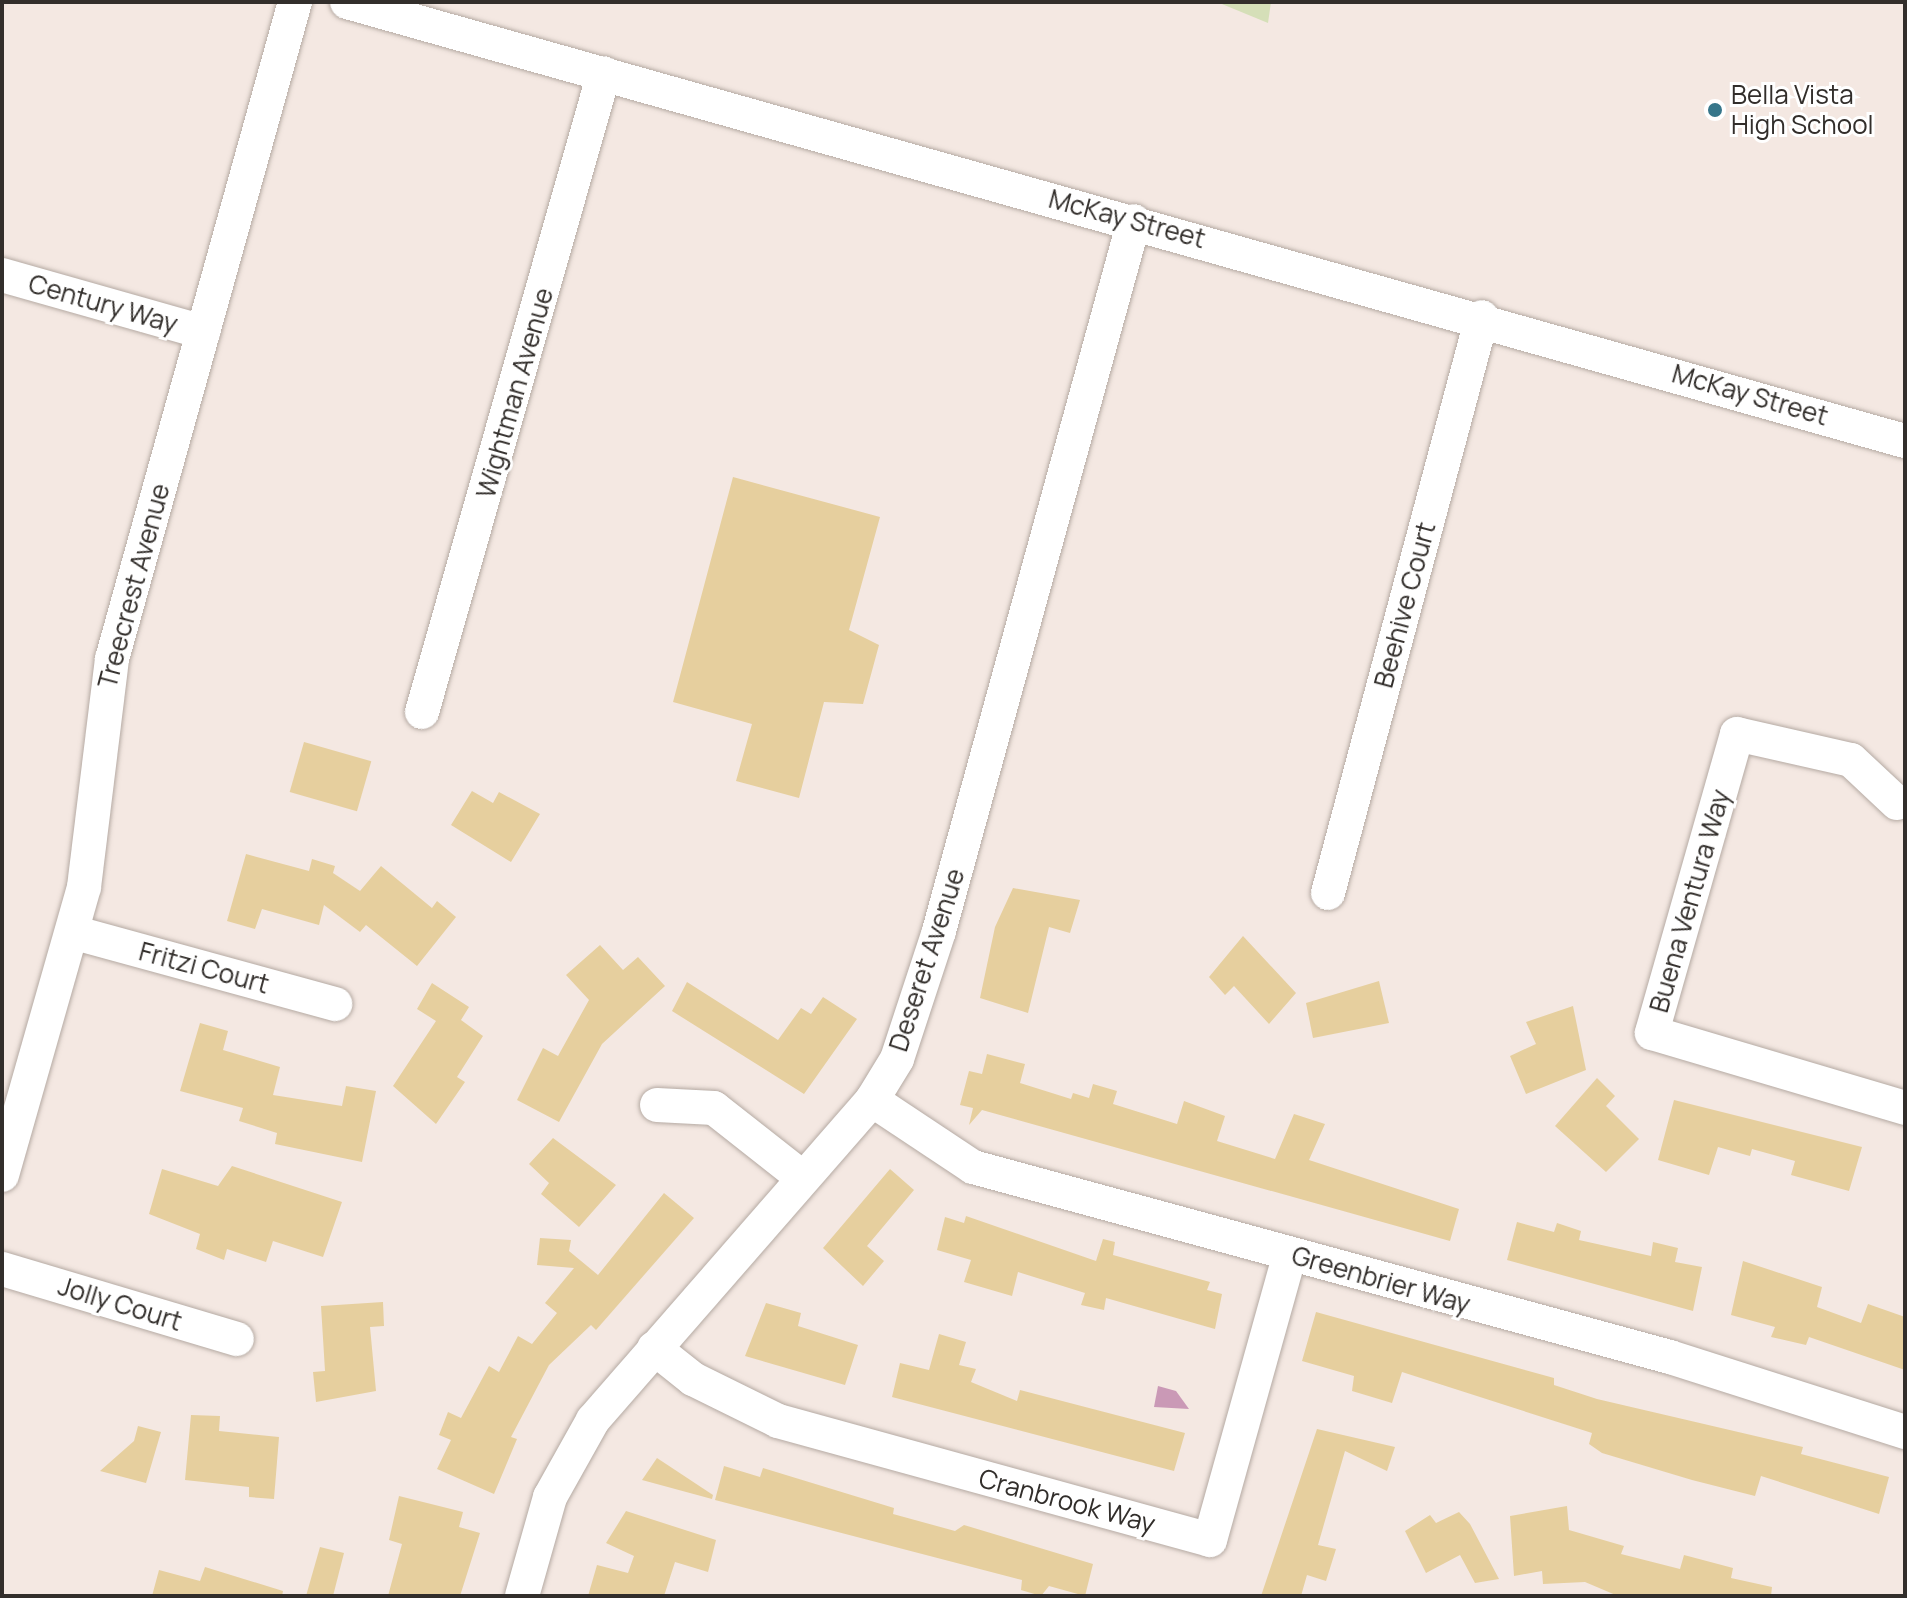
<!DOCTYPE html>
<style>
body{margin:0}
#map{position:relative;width:1907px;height:1598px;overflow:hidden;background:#f4e8e2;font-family:Manrope,sans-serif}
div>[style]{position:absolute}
.green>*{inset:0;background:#d5dfb8}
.water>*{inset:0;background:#ca99b6}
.building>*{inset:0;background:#e6cf9e;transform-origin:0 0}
.roads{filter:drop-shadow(0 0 2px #b5aaa3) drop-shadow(0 0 2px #b5aaa3)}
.minor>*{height:34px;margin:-17px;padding:0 17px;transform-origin:17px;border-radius:17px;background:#fff}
.dots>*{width:22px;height:22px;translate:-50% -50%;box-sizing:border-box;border:4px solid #fff;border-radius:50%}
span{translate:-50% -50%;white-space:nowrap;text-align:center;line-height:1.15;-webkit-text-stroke:6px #fff;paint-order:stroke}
.poi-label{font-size:26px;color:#322e2b}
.left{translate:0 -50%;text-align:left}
.street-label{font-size:26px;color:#322e2b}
.frame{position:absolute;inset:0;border:4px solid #322e2b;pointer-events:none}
</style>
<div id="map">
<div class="green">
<div style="clip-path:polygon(1217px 2px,1271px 2px,1268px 23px)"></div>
</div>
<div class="water">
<div style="clip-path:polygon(1158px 1386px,1176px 1391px,1189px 1409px,1154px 1407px)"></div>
</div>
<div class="building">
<div style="clip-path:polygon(733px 477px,880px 517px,849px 630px,879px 645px,863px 704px,824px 702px,799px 798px,736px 781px,752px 724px,673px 702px)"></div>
<div style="left:304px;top:742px;width:70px;height:52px;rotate:16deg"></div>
<div style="clip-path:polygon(472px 791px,493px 803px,499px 792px,540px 814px,511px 862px,451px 825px)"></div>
<div style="clip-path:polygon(246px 854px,309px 871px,312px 859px,335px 866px,333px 873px,360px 891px,381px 866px,432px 908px,437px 901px,456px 917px,417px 966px,366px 925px,360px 932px,324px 905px,319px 925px,262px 909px,255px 929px,227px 921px)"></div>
<div style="clip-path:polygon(1013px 888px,1080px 900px,1070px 933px,1049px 927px,1028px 1013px,980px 998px,995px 927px)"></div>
<div style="clip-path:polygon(1243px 936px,1296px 993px,1269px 1024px,1234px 986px,1225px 995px,1209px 977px)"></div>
<div style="clip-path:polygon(600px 945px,623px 970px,638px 957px,665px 986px,602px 1044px,559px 1122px,517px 1100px,543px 1048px,558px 1056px,589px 1000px,566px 975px)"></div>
<div style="clip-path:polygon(1379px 981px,1389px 1023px,1313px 1038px,1306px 1003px)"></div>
<div style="clip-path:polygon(687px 982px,778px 1040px,801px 1008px,811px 1014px,823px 997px,857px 1019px,804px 1094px,672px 1011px)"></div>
<div style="clip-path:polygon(432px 983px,469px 1007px,461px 1020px,483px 1036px,457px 1077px,465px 1082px,436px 1124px,393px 1086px,436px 1021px,417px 1009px)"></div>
<div style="clip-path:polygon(1573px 1006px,1586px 1070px,1526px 1094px,1510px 1056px,1536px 1044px,1526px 1022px)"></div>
<div style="clip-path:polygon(200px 1023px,228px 1031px,223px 1050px,280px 1067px,273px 1095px,342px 1106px,346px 1086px,376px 1091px,362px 1162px,275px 1144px,277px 1133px,239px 1121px,243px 1108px,180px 1091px)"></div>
<div style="clip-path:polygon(987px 1054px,1025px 1064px,1020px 1083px,1071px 1099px,1073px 1093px,1089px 1098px,1093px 1084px,1117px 1091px,1113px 1104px,1177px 1124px,1184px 1101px,1225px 1116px,1217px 1141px,1275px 1159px,1294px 1114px,1325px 1124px,1309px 1160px,1459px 1209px,1450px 1241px,982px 1110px,969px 1125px,973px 1108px,960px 1105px,969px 1071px,982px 1074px)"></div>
<div style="clip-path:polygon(1597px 1078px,1615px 1096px,1606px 1106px,1639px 1139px,1606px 1172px,1555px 1126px)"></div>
<div style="clip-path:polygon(1674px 1100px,1862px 1147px,1849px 1191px,1791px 1175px,1795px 1161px,1752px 1149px,1750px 1156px,1718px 1147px,1709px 1175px,1658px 1160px)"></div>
<div style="clip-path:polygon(553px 1138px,616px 1185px,579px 1227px,541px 1194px,549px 1183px,529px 1164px)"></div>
<div style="clip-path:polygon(232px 1166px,342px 1202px,323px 1257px,273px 1241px,266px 1262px,227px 1249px,224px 1260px,196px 1249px,200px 1234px,149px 1214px,162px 1169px,218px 1186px)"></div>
<div style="clip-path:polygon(890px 1169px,914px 1190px,867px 1246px,884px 1261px,863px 1286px,823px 1248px)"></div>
<div style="clip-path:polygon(664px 1193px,694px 1218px,596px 1330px,591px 1325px,549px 1365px,511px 1437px,517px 1439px,494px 1494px,437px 1469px,451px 1440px,439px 1435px,448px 1412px,461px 1418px,489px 1366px,499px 1372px,518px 1336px,532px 1344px,557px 1313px,545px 1303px,574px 1268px,537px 1265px,540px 1238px,571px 1240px,569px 1251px,598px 1275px)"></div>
<div style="clip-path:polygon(966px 1216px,1096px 1261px,1103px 1239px,1115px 1242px,1113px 1255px,1210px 1282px,1207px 1290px,1222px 1294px,1215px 1329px,1106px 1298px,1104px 1310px,1081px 1305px,1085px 1293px,1018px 1272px,1012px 1296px,964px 1282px,971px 1260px,937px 1250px,945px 1217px,964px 1223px)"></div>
<div style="clip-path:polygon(1517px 1222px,1554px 1232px,1557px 1223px,1581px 1231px,1579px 1240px,1651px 1256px,1653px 1242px,1678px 1248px,1675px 1262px,1702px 1267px,1693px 1311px,1507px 1260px)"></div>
<div style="clip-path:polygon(1743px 1261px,1822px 1287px,1817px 1307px,1861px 1323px,1868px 1304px,1905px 1317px,1905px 1370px,1809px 1337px,1806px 1345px,1771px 1337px,1775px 1327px,1731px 1315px)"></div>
<div style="clip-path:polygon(383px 1302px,384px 1326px,370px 1327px,376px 1391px,316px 1402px,313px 1372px,325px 1371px,321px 1306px)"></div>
<div style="clip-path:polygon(766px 1303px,801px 1313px,798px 1326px,858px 1345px,845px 1385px,745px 1356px)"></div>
<div style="clip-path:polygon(1316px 1312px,1554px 1378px,1554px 1385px,1597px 1399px,1803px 1447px,1801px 1454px,1889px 1477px,1879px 1514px,1761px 1476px,1755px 1496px,1692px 1480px,1602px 1453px,1589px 1444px,1592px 1433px,1402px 1372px,1392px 1403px,1352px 1391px,1354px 1376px,1302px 1361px)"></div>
<div style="clip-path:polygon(939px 1334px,966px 1342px,959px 1365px,976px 1369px,971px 1382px,1017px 1401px,1020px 1390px,1185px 1433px,1174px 1471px,892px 1397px,900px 1363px,929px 1370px)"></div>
<div style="clip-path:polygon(191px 1415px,220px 1416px,219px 1431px,279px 1437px,274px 1499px,249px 1497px,249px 1487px,185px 1480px)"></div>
<div style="clip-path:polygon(138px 1426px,161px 1432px,146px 1483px,100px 1471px,134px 1441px)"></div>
<div style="clip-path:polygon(1317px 1429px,1395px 1447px,1387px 1471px,1345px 1451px,1318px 1545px,1336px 1549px,1326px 1581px,1307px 1575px,1301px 1596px,1261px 1596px)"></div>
<div style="clip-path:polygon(657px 1458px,713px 1495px,712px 1499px,642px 1480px)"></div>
<div style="clip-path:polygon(724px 1466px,760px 1477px,763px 1468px,894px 1508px,893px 1514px,955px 1531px,964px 1525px,1093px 1564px,1085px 1596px,1049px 1586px,1041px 1596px,1021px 1590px,1022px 1580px,715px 1500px)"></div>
<div style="clip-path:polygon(399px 1496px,463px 1512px,459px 1527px,480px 1533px,460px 1596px,388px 1596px,402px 1544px,389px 1540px)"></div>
<div style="clip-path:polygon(1567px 1506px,1569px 1530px,1624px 1546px,1621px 1554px,1680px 1569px,1684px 1555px,1733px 1568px,1731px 1578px,1772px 1587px,1771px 1596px,1618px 1596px,1585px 1582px,1543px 1584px,1542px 1571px,1514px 1576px,1510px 1516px)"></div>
<div style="clip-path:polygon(626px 1511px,716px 1540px,708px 1572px,675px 1562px,664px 1596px,588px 1596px,597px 1565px,628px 1573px,634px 1556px,606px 1543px)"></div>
<div style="clip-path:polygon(1459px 1512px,1470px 1524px,1499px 1579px,1475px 1583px,1460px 1555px,1426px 1573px,1405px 1531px,1430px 1515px,1436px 1523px)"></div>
<div style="clip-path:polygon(320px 1547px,344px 1553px,333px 1596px,306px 1596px)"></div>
<div style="clip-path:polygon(205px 1567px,283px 1591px,282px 1596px,152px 1596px,159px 1570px,200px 1581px)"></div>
</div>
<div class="roads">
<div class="minor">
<div style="left:347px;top:2px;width:1619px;rotate:15.74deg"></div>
<div style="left:2px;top:275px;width:209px;rotate:15.8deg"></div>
<div style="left:422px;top:712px;width:664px;rotate:-74.1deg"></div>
<div style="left:1897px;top:803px;width:63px;rotate:-136.9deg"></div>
<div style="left:1851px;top:760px;width:117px;rotate:-167.2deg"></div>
<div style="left:1737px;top:734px;width:311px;rotate:105.9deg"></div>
<div style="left:1652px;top:1033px;width:264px;rotate:16.5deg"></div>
<div style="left:1328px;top:893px;width:596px;rotate:-75.03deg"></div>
<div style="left:72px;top:932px;width:273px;rotate:15.3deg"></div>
<div style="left:872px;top:1100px;width:121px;rotate:33.6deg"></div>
<div style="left:973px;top:1167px;width:722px;rotate:15.25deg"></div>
<div style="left:1670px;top:1357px;width:247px;rotate:17.7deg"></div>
<div style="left:657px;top:1105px;width:57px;rotate:3deg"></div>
<div style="left:714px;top:1108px;width:113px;rotate:38.2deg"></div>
<div style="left:2px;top:1175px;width:299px;rotate:-74.1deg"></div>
<div style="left:84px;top:887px;width:230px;rotate:-83deg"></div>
<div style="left:112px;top:659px;width:682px;rotate:-74.44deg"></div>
<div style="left:2px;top:1269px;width:245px;rotate:16.6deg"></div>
<div style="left:654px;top:1348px;width:50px;rotate:38.5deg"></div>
<div style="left:693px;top:1379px;width:95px;rotate:26.3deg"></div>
<div style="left:778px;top:1421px;width:448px;rotate:15.4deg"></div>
<div style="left:1210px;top:1540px;width:297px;rotate:-74.4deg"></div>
<div style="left:522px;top:1596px;width:103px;rotate:-74.2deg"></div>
<div style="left:550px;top:1497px;width:88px;rotate:-60.8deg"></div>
<div style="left:593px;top:1420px;width:425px;rotate:-48.9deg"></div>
<div style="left:872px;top:1100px;width:48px;rotate:-58.6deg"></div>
<div style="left:897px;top:1059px;width:135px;rotate:-71.8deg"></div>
<div style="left:939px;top:931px;width:736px;rotate:-74.64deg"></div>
</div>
</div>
<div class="dots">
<div style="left:1715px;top:110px;background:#36768a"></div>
</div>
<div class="poi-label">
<span class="left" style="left:1731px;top:110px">Bella Vista<br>High School</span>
</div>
<div class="street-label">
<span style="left:1127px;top:219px;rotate:15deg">McKay Street</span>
<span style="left:103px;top:304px;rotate:16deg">Century Way</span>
<span style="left:515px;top:393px;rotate:-74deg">Wightman Avenue</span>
<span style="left:1750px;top:395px;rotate:16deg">McKay Street</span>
<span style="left:134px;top:586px;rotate:-75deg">Treecrest Avenue</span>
<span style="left:1405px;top:605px;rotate:-75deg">Beehive Court</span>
<span style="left:1690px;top:901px;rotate:-74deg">Buena Ventura Way</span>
<span style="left:927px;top:960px;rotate:-72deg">Deseret Avenue</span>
<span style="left:204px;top:968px;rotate:15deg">Fritzi Court</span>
<span style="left:1381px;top:1280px;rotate:16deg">Greenbrier Way</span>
<span style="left:120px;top:1304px;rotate:17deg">Jolly Court</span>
<span style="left:1067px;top:1501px;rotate:15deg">Cranbrook Way</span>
</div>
<div class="frame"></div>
</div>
